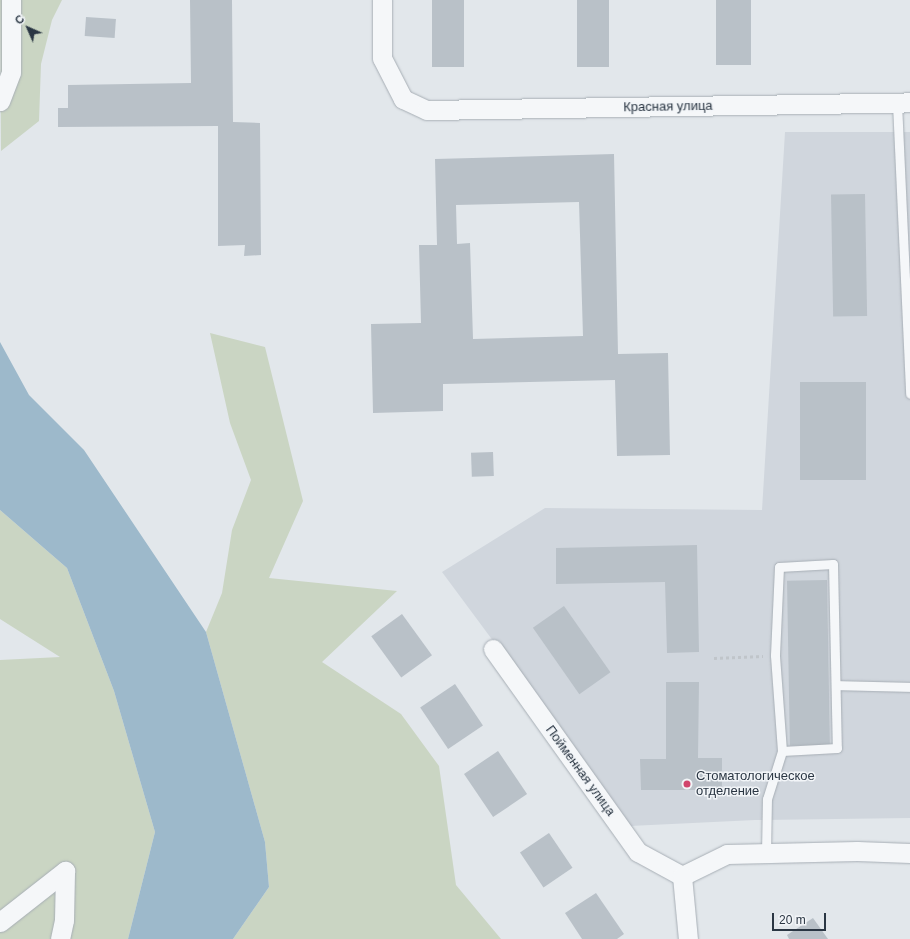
<!DOCTYPE html>
<meta charset="utf-8">
<style>
body{margin:0}
#map{position:relative;width:910px;height:939px;overflow:hidden;background:#e2e7eb;font-family:Helvetica,sans-serif}
div>[style]{position:absolute}
.built>*{inset:0;background:#d0d6dd}
.green>*{inset:0;background:#cad5c3}
.water>*{inset:0;background:#9db9cb}
.building>*{inset:0;background:#b9c1c8;transform-origin:0 0}
.path>*{height:2.5px;margin-top:-1.25px;transform-origin:0;background:repeating-linear-gradient(90deg,#c0c5ca 0 3px,transparent 0 6px)}
.roads{filter:drop-shadow(0 0 1px #a7aeb5) drop-shadow(0 0 1px #a7aeb5)}
.service>*{height:9px;margin:-4.5px;padding:0 4.5px;transform-origin:4.5px;border-radius:4.5px;background:#f5f7f9}
.minor>*{height:19px;margin:-9.5px;padding:0 9.5px;transform-origin:9.5px;border-radius:9.5px;background:#f5f7f9}
.dots>*{width:11px;height:11px;translate:-50% -50%;box-sizing:border-box;border:2px solid #f2f5f8;border-radius:50%}
span{translate:-50% -50%;white-space:nowrap;text-align:center;line-height:1.15;-webkit-text-stroke:3px #f2f5f8;paint-order:stroke}
.street-label{font-size:13px;color:#2a3643}
.poi-label{font-size:13px;color:#2a3643}
.left{translate:0 -50%;text-align:left}
.north{position:absolute;left:8px;top:8px;width:40px;height:40px;-webkit-text-stroke:3px #f2f5f8;paint-order:stroke;rotate:315deg;font-size:11px;font-weight:700;line-height:16px;text-align:center;color:#2a3643}
.north::after{content:'';display:block;margin:auto;width:14px;height:18px;background:#2a3643;clip-path:polygon(50% 0,100% 100%,50% 72%,0 100%)}
.scale{position:absolute;left:772px;top:913px;width:54px;height:18px;box-sizing:border-box;border:2px solid #2a3643;border-top:0;padding-left:5px;font-size:12px;line-height:14px;white-space:nowrap;color:#2a3643;-webkit-text-stroke:3px #f2f5f8;paint-order:stroke}
</style>
<div id="map">
<div class="built">
<div style="clip-path:polygon(785px 132px,910px 132px,910px 818px,755px 820px,630px 826px,442px 572px,545px 508px,762px 510px)"></div>
</div>
<div class="green">
<div style="clip-path:polygon(0 0,62px 0,52px 20px,41px 64px,39px 121px,1px 151px)"></div>
<div style="clip-path:polygon(210px 333px,265px 347px,303px 501px,269px 578px,397px 591px,322px 662px,401px 714px,439px 766px,456px 885px,501px 939px,233px 939px,269px 887px,265px 842px,206px 632px,222px 593px,232px 530px,251px 480px,230px 423px)"></div>
<div style="clip-path:polygon(0 510px,67px 568px,114px 691px,155px 832px,128px 939px,0 939px,0 660px,60px 657px,0 619px)"></div>
</div>
<div class="water">
<div style="clip-path:polygon(0 342px,29px 395px,84px 450px,206px 632px,265px 842px,269px 887px,233px 939px,128px 939px,155px 832px,114px 691px,67px 568px,0 510px)"></div>
</div>
<div class="building">
<div style="clip-path:polygon(190px 0,232px 0,233px 122px,260px 123px,261px 255px,244px 256px,245px 245px,218px 246px,218px 126px,58px 127px,58px 108px,68px 108px,68px 85px,191px 83px)"></div>
<div style="left:432px;top:0;width:32px;height:67px"></div>
<div style="left:577px;top:0;width:32px;height:67px"></div>
<div style="left:716px;top:0;width:35px;height:65px"></div>
<div style="left:86px;top:17px;width:30px;height:19px;rotate:4deg"></div>
<div style="clip-path:polygon(evenodd,614px 154px,618px 354px,668px 353px,670px 455px,617px 456px,615px 380px,443px 384px,443px 411px,373px 413px,371px 324px,421px 323px,419px 245px,437px 245px,435px 159px,614px 154px,579px 202px,583px 336px,473px 339px,470px 243px,457px 244px,456px 205px,579px 202px)"></div>
<div style="left:865px;top:194px;width:122px;height:34px;rotate:89deg"></div>
<div style="left:800px;top:382px;width:66px;height:98px"></div>
<div style="left:493px;top:452px;width:24px;height:22px;rotate:88deg"></div>
<div style="clip-path:polygon(697px 545px,699px 652px,667px 653px,665px 582px,556px 584px,556px 548px)"></div>
<div style="left:827px;top:580px;width:165px;height:40px;rotate:89deg"></div>
<div style="left:564px;top:606px;width:81px;height:38px;rotate:55deg"></div>
<div style="left:402px;top:614px;width:51px;height:38px;rotate:54deg"></div>
<div style="clip-path:polygon(666px 682px,699px 682px,698px 758px,722px 758px,722px 790px,641px 790px,640px 759px,666px 759px)"></div>
<div style="left:455px;top:684px;width:50px;height:42px;rotate:56deg"></div>
<div style="left:498px;top:751px;width:52px;height:41px;rotate:56deg"></div>
<div style="left:549px;top:833px;width:42px;height:35px;rotate:56deg"></div>
<div style="clip-path:polygon(596px 893px,624px 934px,617px 939px,582px 939px,565px 913px)"></div>
<div style="clip-path:polygon(813px 918px,828px 939px,789px 939px,787px 935px)"></div>
</div>
<div class="path">
<div style="left:714px;top:658px;width:49px;rotate:-2.3deg"></div>
</div>
<div class="roads">
<div class="service">
<div style="left:897px;top:103px;width:291px;rotate:87.4deg"></div>
<div style="left:836px;top:685px;width:74px;rotate:1.5deg"></div>
<div style="left:766px;top:854px;width:55px;rotate:-89deg"></div>
<div style="left:767px;top:799px;width:50px;rotate:-72.6deg"></div>
<div style="left:782px;top:751px;width:96px;rotate:-94.2deg"></div>
<div style="left:775px;top:655px;width:88px;rotate:-87.4deg"></div>
<div style="left:779px;top:567px;width:54px;rotate:-3.2deg"></div>
<div style="left:833px;top:564px;width:184px;rotate:88.8deg"></div>
<div style="left:837px;top:748px;width:55px;rotate:176.9deg"></div>
</div>
<div class="minor">
<div style="left:382px;top:0;width:58px;rotate:90deg"></div>
<div style="left:382px;top:58px;width:46px;rotate:62.9deg"></div>
<div style="left:403px;top:99px;width:26px;rotate:25deg"></div>
<div style="left:427px;top:110px;width:483px;rotate:-0.9deg"></div>
<div style="left:0;top:101px;width:31px;rotate:-69deg"></div>
<div style="left:11px;top:72px;width:72px;rotate:-90deg"></div>
<div style="left:493px;top:649px;width:249px;rotate:54.5deg"></div>
<div style="left:638px;top:852px;width:50px;rotate:28.6deg"></div>
<div style="left:682px;top:876px;width:50px;rotate:-26.1deg"></div>
<div style="left:727px;top:854px;width:130px;rotate:-1.3deg"></div>
<div style="left:857px;top:851px;width:53px;rotate:2.2deg"></div>
<div style="left:682px;top:876px;width:63px;rotate:84.6deg"></div>
<div style="left:0;top:922px;width:83px;rotate:-38.1deg"></div>
<div style="left:60px;top:939px;width:19px;rotate:-78deg"></div>
<div style="left:64px;top:920px;width:49px;rotate:-88.8deg"></div>
</div>
</div>
<div class="dots">
<div style="left:687px;top:784px;background:#d1466d"></div>
</div>
<div class="street-label">
<span style="left:668px;top:107px;rotate:-1deg">Красная улица</span>
<span style="left:580px;top:771px;rotate:54deg">Пойменная улица</span>
</div>
<div class="poi-label">
<span class="left" style="left:696px;top:784px">Стоматологическое<br>отделение</span>
</div>
<div class="north">С</div>
<div class="scale">20 m</div>
</div>
